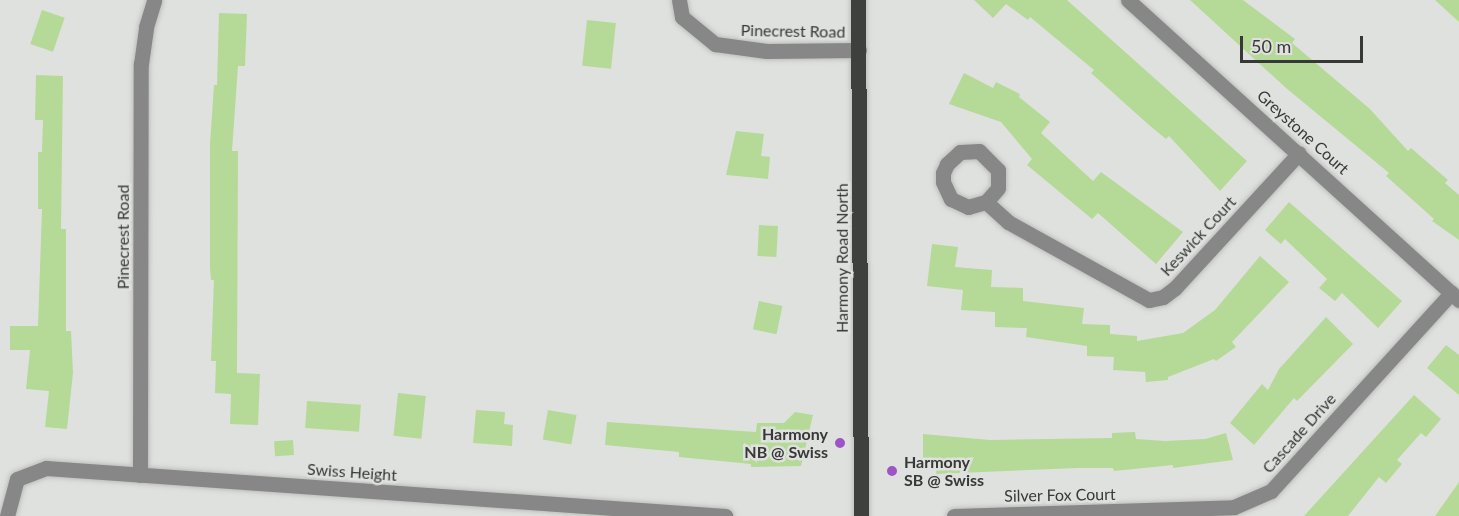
<!DOCTYPE html>
<style>
body{margin:0}
#map{position:relative;width:1459px;height:516px;overflow:hidden;background:#dfe1de;font-family:Lato,sans-serif}
div>[style]{position:absolute}
.building>*{inset:0;background:#b5da97;transform-origin:0 0}
.roads{filter:drop-shadow(0 0 2px #bdbfbd) drop-shadow(0 0 2px #bdbfbd)}
.minor>*{height:15px;margin:-7.5px;padding:0 7.5px;transform-origin:7.5px;border-radius:7.5px;background:#868786}
.major>*{height:15px;margin:-7.5px;padding:0 7.5px;transform-origin:7.5px;border-radius:7.5px;background:#3e403d}
.dots>*{width:16px;height:16px;translate:-50% -50%;box-sizing:border-box;border:3px solid #dfe1de;border-radius:50%}
span{translate:-50% -50%;white-space:nowrap;text-align:center;line-height:1.15;-webkit-text-stroke:5px #dfe1de;paint-order:stroke}
.street-label{font-size:16px;color:#373837}
.poi-label{font-size:16px;color:#373837;font-weight:700}
.right{translate:-100% -50%;text-align:right}
.left{translate:0 -50%;text-align:left}
.scale{position:absolute;left:1240px;top:36px;width:123px;height:27px;box-sizing:border-box;border:3px solid #373837;border-top:0;padding-left:8px;font-size:18px;line-height:21px;white-space:nowrap;color:#373837;-webkit-text-stroke:4px #dfe1de;paint-order:stroke}
</style>
<div id="map">
<div class="building">
<div style="clip-path:polygon(974px 0,1067px 0,1247px 161px,1220px 191px,1169px 136px,1166px 139px,1149px 125px,1091px 73px,1094px 70px,1030px 17px,1028px 20px,1006px 4px,993px 18px)"></div>
<div style="clip-path:polygon(1190px 0,1243px 0,1295px 39px,1292px 43px,1370px 109px,1408px 151px,1411px 148px,1448px 180px,1445px 183px,1459px 195px,1459px 240px,1432px 221px,1434px 219px,1386px 176px,1389px 173px,1286px 88px)"></div>
<div style="clip-path:polygon(1435px 0,1459px 0,1459px 22px)"></div>
<div style="left:42px;top:10px;width:24px;height:36px;rotate:19deg"></div>
<div style="clip-path:polygon(219px 13px,247px 14px,245px 66px,238px 66px,232px 151px,238px 151px,237px 373px,260px 374px,258px 425px,230px 424px,231px 394px,215px 393px,216px 361px,211px 361px,214px 280px,211px 280px,210px 268px,210px 144px,214px 85px,217px 85px)"></div>
<div style="left:587px;top:20px;width:29px;height:46px;rotate:6deg"></div>
<div style="clip-path:polygon(964px 73px,993px 88px,996px 82px,1020px 94px,1019px 97px,1050px 122px,1041px 133px,1093px 181px,1101px 172px,1183px 232px,1156px 264px,1098px 213px,1092px 219px,1027px 165px,1032px 159px,1001px 122px,949px 104px)"></div>
<div style="clip-path:polygon(36px 75px,63px 76px,61px 229px,66px 229px,66px 331px,71px 331px,73px 373px,67px 429px,45px 427px,49px 391px,26px 389px,30px 350px,10px 350px,10px 326px,38px 326px,42px 209px,38px 209px,38px 152px,42px 152px,43px 120px,35px 120px)"></div>
<div style="clip-path:polygon(736px 131px,764px 134px,761px 156px,770px 157px,768px 179px,726px 175px)"></div>
<div style="clip-path:polygon(1289px 202px,1402px 301px,1378px 328px,1342px 293px,1335px 301px,1319px 288px,1327px 279px,1285px 239px,1281px 244px,1265px 230px)"></div>
<div style="left:759px;top:225px;width:19px;height:31px;rotate:3deg"></div>
<div style="clip-path:polygon(932px 244px,958px 247px,955px 267px,992px 270px,991px 287px,1023px 288px,1023px 301px,1084px 308px,1082px 324px,1110px 325px,1110px 334px,1137px 336px,1137px 341px,1183px 333px,1215px 310px,1260px 256px,1289px 282px,1232px 342px,1236px 347px,1216px 361px,1214px 359px,1168px 377px,1168px 380px,1146px 382px,1145px 372px,1113px 370px,1114px 357px,1087px 356px,1087px 346px,1026px 337px,1027px 328px,995px 327px,995px 312px,961px 310px,963px 290px,927px 286px)"></div>
<div style="left:759px;top:301px;width:24px;height:29px;rotate:12deg"></div>
<div style="clip-path:polygon(1326px 317px,1353px 344px,1297px 401px,1294px 398px,1254px 445px,1230px 423px,1262px 384px,1268px 390px,1279px 369px)"></div>
<div style="clip-path:polygon(1446px 345px,1459px 355px,1459px 395px,1427px 368px)"></div>
<div style="left:398px;top:393px;width:28px;height:43px;rotate:6deg"></div>
<div style="clip-path:polygon(1414px 395px,1441px 419px,1426px 437px,1421px 433px,1397px 460px,1402px 464px,1386px 483px,1379px 477px,1348px 516px,1304px 516px)"></div>
<div style="left:307px;top:401px;width:54px;height:27px;rotate:4deg"></div>
<div style="clip-path:polygon(476px 410px,505px 412px,504px 424px,513px 425px,512px 446px,473px 443px)"></div>
<div style="left:548px;top:410px;width:29px;height:30px;rotate:10deg"></div>
<div style="clip-path:polygon(795px 412px,813px 415px,801px 466px,751px 467px,751px 464px,679px 457px,679px 452px,605px 445px,607px 422px,756px 432px,757px 423px,784px 423px)"></div>
<div style="clip-path:polygon(1135px 432px,1136px 439px,1165px 441px,1205px 439px,1226px 433px,1233px 460px,1173px 468px,1173px 465px,1114px 471px,1113px 468px,1077px 468px,936px 474px,937px 466px,923px 461px,923px 434px,990px 440px,1112px 438px,1112px 433px)"></div>
<div style="left:293px;top:440px;width:15px;height:19px;rotate:86deg"></div>
<div style="clip-path:polygon(1459px 482px,1459px 516px,1435px 516px)"></div>
</div>
<div class="roads">
<div class="minor">
<div style="left:679px;top:0;width:17px;rotate:80deg"></div>
<div style="left:682px;top:17px;width:43px;rotate:39.3deg"></div>
<div style="left:715px;top:44px;width:52px;rotate:7.7deg"></div>
<div style="left:767px;top:51px;width:92px;rotate:-0.6deg"></div>
<div style="left:1128px;top:0;width:447px;rotate:42.2deg"></div>
<div style="left:986px;top:202px;width:18px;rotate:-49deg"></div>
<div style="left:998px;top:188px;width:18px;rotate:-90deg"></div>
<div style="left:998px;top:170px;width:27px;rotate:-135deg"></div>
<div style="left:979px;top:151px;width:19px;rotate:177deg"></div>
<div style="left:960px;top:152px;width:18px;rotate:137deg"></div>
<div style="left:947px;top:164px;width:10px;rotate:114deg"></div>
<div style="left:943px;top:173px;width:9px;rotate:90deg"></div>
<div style="left:943px;top:182px;width:19px;rotate:65deg"></div>
<div style="left:951px;top:199px;width:19px;rotate:25deg"></div>
<div style="left:968px;top:207px;width:19px;rotate:-16deg"></div>
<div style="left:986px;top:202px;width:30px;rotate:42deg"></div>
<div style="left:1008px;top:222px;width:161px;rotate:29deg"></div>
<div style="left:1149px;top:300px;width:14px;rotate:-12deg"></div>
<div style="left:1163px;top:297px;width:15px;rotate:-37deg"></div>
<div style="left:1175px;top:288px;width:183px;rotate:-47.4deg"></div>
<div style="left:140px;top:475px;width:411px;rotate:-89.9deg"></div>
<div style="left:141px;top:64px;width:37px;rotate:-82deg"></div>
<div style="left:146px;top:27px;width:28px;rotate:-73deg"></div>
<div style="left:7px;top:516px;width:38px;rotate:-75deg"></div>
<div style="left:17px;top:479px;width:31px;rotate:-21deg"></div>
<div style="left:46px;top:468px;width:681px;rotate:4.04deg"></div>
<div style="left:954px;top:516px;width:280px;rotate:-1.8deg"></div>
<div style="left:1234px;top:507px;width:40px;rotate:-23.4deg"></div>
<div style="left:1271px;top:491px;width:268px;rotate:-47.7deg"></div>
</div>
<div class="major">
<div style="left:858px;top:0;width:516px;rotate:89.67deg"></div>
</div>
</div>
<div class="dots">
<div style="left:840px;top:443px;background:#9d54c7"></div>
<div style="left:892px;top:471px;background:#9d54c7"></div>
</div>
<div class="street-label">
<span style="left:793px;top:31px;rotate:1deg">Pinecrest Road</span>
<span style="left:1303px;top:132px;rotate:42deg">Greystone Court</span>
<span style="left:1198px;top:236px;rotate:-47deg">Keswick Court</span>
<span style="left:123px;top:237px;rotate:-90deg">Pinecrest Road</span>
<span style="left:842px;top:258px;rotate:-90deg">Harmony Road North</span>
<span style="left:1299px;top:433px;rotate:-48deg">Cascade Drive</span>
<span style="left:352px;top:472px;rotate:4deg">Swiss Height</span>
<span style="left:1060px;top:495px;rotate:-1deg">Silver Fox Court</span>
</div>
<div class="poi-label">
<span class="right" style="left:828px;top:443px">Harmony<br>NB @ Swiss</span>
<span class="left" style="left:904px;top:471px">Harmony<br>SB @ Swiss</span>
</div>
<div class="scale">50 m</div>
</div>
